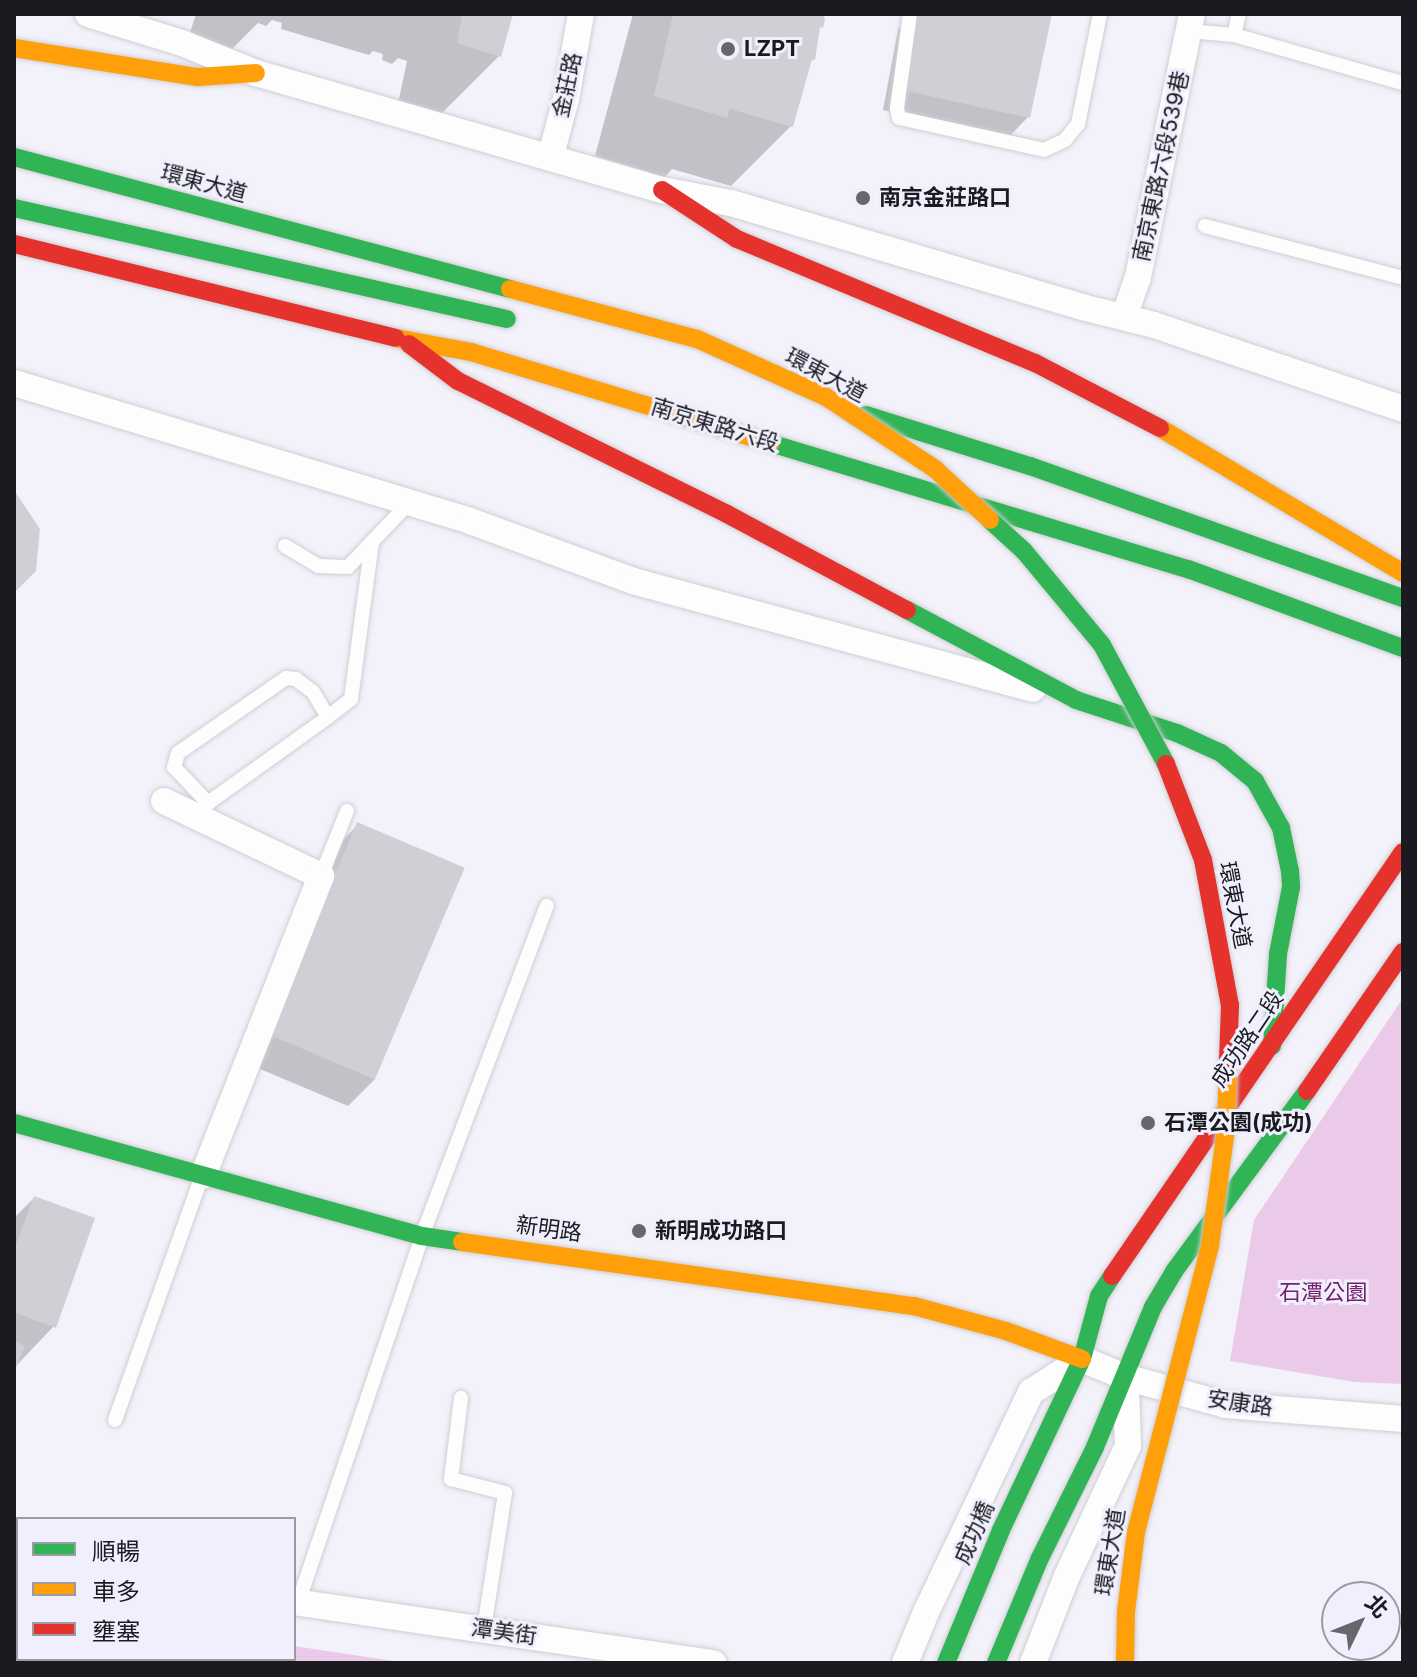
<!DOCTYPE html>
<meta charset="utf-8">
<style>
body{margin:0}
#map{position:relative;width:1417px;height:1677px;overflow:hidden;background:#f3f2fa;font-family:Inter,"Noto Sans TC",sans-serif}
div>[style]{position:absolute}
.green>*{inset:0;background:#ebc9e8}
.shadow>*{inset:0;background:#0003}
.building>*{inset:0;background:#d1cfd6;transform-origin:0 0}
.path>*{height:5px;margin-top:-2.5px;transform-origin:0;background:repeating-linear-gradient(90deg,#dadadc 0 2px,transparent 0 8px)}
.roads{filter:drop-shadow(0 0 2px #cfced4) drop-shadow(0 0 2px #cfced4)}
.lane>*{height:14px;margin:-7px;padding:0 7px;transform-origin:7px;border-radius:7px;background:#fdfdfe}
.street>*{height:26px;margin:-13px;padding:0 13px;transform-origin:13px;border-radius:13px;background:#fdfdfe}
.fast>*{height:18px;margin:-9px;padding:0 9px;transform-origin:9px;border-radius:9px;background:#30b455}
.slow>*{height:18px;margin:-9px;padding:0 9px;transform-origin:9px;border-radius:9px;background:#ff9f0a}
.jam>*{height:18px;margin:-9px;padding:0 9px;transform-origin:9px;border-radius:9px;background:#e5322d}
.bridges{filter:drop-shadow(0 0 2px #cfced4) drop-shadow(0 0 2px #cfced4)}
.fast-bridge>*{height:18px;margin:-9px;padding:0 9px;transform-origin:9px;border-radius:9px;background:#30b455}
.slow-bridge>*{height:18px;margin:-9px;padding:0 9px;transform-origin:9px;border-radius:9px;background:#ff9f0a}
.jam-bridge>*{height:18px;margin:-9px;padding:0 9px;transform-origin:9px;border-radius:9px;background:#e5322d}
.dots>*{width:22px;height:22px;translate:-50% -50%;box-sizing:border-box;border:4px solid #f0effd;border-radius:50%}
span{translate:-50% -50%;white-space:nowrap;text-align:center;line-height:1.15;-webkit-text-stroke:6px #f0effd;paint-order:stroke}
.poi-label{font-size:22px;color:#1b1a20;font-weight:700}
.left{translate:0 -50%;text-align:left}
.street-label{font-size:22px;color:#1b1a20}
.park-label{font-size:22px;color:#77206d}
.frame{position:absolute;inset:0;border:16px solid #1b1a20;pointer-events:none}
.legend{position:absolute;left:16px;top:1517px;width:280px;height:144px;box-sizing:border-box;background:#f0effd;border:2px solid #9b9aa5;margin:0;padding:10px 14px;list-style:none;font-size:24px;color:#1b1a20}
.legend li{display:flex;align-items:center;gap:16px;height:40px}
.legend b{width:40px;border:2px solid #9b9aa5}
.north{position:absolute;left:1321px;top:1581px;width:80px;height:80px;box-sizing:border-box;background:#f0effd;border:2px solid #9b9aa5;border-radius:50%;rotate:47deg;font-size:22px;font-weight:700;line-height:32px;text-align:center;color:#1b1a20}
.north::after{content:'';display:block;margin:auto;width:28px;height:36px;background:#67666c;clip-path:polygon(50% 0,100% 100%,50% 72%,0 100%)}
</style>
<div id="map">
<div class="green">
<div style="clip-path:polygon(1403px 998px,1403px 1384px,1355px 1382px,1230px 1361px,1254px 1220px)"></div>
<div style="clip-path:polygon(14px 1606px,18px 1607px,18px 1659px,294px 1659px,294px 1646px,407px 1663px,14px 1663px)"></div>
</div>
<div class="shadow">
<div style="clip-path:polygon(196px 14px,512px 14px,499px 56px,439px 116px,398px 104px,407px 61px,398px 58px,392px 64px,382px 60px,383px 54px,373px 51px,369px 55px,281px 29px,282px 23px,272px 20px,266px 26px,258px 23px,229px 52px,188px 39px)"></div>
<div style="clip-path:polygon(633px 14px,822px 14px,813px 59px,808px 64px,791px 126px,731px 186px,672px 169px,665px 177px,595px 156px)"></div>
<div style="clip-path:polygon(910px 14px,1050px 14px,1028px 117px,1008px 138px,883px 110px,898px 30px)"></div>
<div style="clip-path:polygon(358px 825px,375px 1079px,348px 1106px,243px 1062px,331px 852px)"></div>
<div style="clip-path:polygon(34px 1198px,54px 1326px,14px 1368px,14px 1218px)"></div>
</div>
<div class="building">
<div style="clip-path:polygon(462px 14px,513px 14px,501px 57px,457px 43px)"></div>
<div style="clip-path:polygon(673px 14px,823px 14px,825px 19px,823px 28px,820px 27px,815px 60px,812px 59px,793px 127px,730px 109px,727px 118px,654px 96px)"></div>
<div style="clip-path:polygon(917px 14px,1052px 14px,1030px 118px,902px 90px)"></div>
<div style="clip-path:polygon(14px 490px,40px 529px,36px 571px,14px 593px)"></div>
<div style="left:357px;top:822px;width:117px;height:230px;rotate:23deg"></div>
<div style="clip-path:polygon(34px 1196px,95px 1218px,56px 1328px,14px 1312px,14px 1250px)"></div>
<div style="clip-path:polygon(14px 1341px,25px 1346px,14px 1372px)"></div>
</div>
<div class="path">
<div style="left:14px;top:1637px;width:4px"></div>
<div style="left:165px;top:1659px;width:28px;rotate:8deg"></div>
</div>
<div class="roads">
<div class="lane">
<div style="left:910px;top:14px;width:95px;rotate:97.9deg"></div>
<div style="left:897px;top:108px;width:10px;rotate:79deg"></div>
<div style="left:899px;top:118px;width:148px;rotate:12.4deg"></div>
<div style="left:1044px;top:150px;width:23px;rotate:-25deg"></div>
<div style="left:1065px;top:140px;width:21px;rotate:-51deg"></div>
<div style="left:1078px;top:124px;width:112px;rotate:-78.7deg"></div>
<div style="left:1189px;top:31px;width:45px;rotate:5.1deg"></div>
<div style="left:1234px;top:35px;width:176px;rotate:15.9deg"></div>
<div style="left:1234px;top:35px;width:22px;rotate:-77deg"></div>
<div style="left:1205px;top:226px;width:205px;rotate:14.7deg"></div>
<div style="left:285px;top:546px;width:39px;rotate:31deg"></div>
<div style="left:318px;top:566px;width:30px;rotate:2deg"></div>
<div style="left:348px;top:567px;width:88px;rotate:-46.4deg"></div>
<div style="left:328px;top:717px;width:29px;rotate:-121deg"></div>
<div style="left:313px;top:692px;width:21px;rotate:-143deg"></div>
<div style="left:296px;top:679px;width:10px;rotate:-174deg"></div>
<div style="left:286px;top:678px;width:131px;rotate:145.2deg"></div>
<div style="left:178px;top:753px;width:15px;rotate:106deg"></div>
<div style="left:174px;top:767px;width:50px;rotate:46.6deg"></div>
<div style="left:208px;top:803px;width:148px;rotate:-35.6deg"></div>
<div style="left:328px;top:717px;width:29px;rotate:-38deg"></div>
<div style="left:351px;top:699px;width:158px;rotate:-82.4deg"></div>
<div style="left:321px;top:876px;width:70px;rotate:-68.2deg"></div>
<div style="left:461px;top:1398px;width:82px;rotate:97deg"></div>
<div style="left:451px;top:1479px;width:56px;rotate:14.5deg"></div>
<div style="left:505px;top:1493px;width:138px;rotate:98.8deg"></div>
<div style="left:115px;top:1420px;width:259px;rotate:-70.4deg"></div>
<div style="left:298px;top:1603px;width:387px;rotate:-71.3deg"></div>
<div style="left:422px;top:1236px;width:353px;rotate:-69.3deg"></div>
</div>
<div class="street">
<div style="left:88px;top:14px;width:98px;rotate:17.1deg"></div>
<div style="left:182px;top:43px;width:80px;rotate:22.1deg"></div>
<div style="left:256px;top:73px;width:423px;rotate:16.1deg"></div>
<div style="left:662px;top:190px;width:70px;rotate:10.7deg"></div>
<div style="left:731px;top:203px;width:370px;rotate:16.5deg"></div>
<div style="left:1086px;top:308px;width:70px;rotate:14deg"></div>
<div style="left:1154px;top:325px;width:263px;rotate:18.6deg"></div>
<div style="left:551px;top:155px;width:58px;rotate:-75deg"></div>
<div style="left:566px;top:99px;width:86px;rotate:-80deg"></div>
<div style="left:1124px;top:317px;width:42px;rotate:-70.7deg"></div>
<div style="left:1138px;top:277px;width:268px;rotate:-78.4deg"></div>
<div style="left:14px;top:383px;width:476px;rotate:16.8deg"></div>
<div style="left:470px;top:521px;width:174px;rotate:20.2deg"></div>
<div style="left:633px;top:581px;width:414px;rotate:15.1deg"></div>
<div style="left:164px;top:801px;width:174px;rotate:25.5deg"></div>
<div style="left:321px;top:876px;width:322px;rotate:111.5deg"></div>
<div style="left:14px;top:1560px;width:4px"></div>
<div style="left:294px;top:1602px;width:424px;rotate:8.3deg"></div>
<div style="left:905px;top:1663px;width:57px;rotate:-67.5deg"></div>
<div style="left:927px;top:1610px;width:242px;rotate:-64.5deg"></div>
<div style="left:1031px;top:1392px;width:61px;rotate:-32.9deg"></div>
<div style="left:1082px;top:1359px;width:47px;rotate:22.7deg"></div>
<div style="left:1125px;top:1377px;width:105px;rotate:15.5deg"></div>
<div style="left:1226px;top:1405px;width:178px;rotate:4.5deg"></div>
<div style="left:1033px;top:1663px;width:93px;rotate:-68.7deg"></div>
<div style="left:1067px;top:1576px;width:144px;rotate:-64.9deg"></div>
<div style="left:1128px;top:1446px;width:61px;rotate:-91.9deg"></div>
</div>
<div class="fast">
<div style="left:866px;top:415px;width:172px;rotate:17.3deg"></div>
<div style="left:1030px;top:466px;width:396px;rotate:19.5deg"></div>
<div style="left:770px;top:443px;width:437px;rotate:16.8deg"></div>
<div style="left:1188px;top:569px;width:229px;rotate:20.2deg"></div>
<div style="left:907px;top:610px;width:191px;rotate:28deg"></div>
<div style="left:1076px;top:700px;width:106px;rotate:18.1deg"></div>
<div style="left:1177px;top:733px;width:48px;rotate:24.4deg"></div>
<div style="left:1221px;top:753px;width:44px;rotate:39.5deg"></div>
<div style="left:1255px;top:781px;width:54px;rotate:61deg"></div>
<div style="left:1281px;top:828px;width:44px;rotate:78.2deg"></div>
<div style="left:1290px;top:871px;width:16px;rotate:86deg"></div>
<div style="left:1291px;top:887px;width:68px;rotate:101deg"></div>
<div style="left:1278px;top:954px;width:92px;rotate:93.7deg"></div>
<div style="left:14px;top:1123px;width:423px;rotate:15.5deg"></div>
<div style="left:422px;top:1236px;width:40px;rotate:8.5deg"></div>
<div style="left:946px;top:1663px;width:144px;rotate:-67.5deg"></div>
<div style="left:1001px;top:1530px;width:189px;rotate:-64.7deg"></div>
<div style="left:1082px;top:1359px;width:65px;rotate:-74.9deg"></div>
<div style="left:1099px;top:1296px;width:24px;rotate:-57deg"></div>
<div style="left:996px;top:1663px;width:114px;rotate:-67.3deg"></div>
<div style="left:1040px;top:1558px;width:124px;rotate:-63.6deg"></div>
<div style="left:1095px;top:1447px;width:152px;rotate:-67.5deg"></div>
<div style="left:1153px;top:1307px;width:43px;rotate:-59.3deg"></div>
<div style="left:1175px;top:1270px;width:222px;rotate:-53.6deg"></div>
</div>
<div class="slow">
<div style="left:14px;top:48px;width:186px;rotate:9deg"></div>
<div style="left:198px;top:77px;width:58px;rotate:-3.9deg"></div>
<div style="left:396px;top:338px;width:76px;rotate:10.6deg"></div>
<div style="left:471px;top:352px;width:313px;rotate:16.9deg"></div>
<div style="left:1160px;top:428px;width:283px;rotate:30.8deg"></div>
<div style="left:462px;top:1242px;width:457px;rotate:8.1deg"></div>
<div style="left:914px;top:1306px;width:95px;rotate:15.2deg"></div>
<div style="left:1006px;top:1331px;width:81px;rotate:20.2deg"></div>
</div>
<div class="jam">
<div style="left:662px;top:190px;width:90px;rotate:33.2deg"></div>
<div style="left:737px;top:239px;width:323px;rotate:22.6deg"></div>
<div style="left:1035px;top:363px;width:141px;rotate:27.5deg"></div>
<div style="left:14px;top:244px;width:393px;rotate:13.8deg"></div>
<div style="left:409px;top:344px;width:61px;rotate:37.1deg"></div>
<div style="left:458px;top:381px;width:300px;rotate:26.3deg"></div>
<div style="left:727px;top:514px;width:204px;rotate:28.1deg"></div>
<div style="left:1307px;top:1091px;width:169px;rotate:-55.4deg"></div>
<div style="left:1112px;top:1276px;width:514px;rotate:-55.54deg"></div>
</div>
</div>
<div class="bridges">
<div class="fast-bridge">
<div style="left:14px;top:157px;width:513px;rotate:14.9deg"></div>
<div style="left:14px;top:208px;width:505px;rotate:12.69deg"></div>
<div style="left:990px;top:520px;width:46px;rotate:42.4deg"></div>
<div style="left:1024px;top:551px;width:122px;rotate:50.3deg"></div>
<div style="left:1102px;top:645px;width:135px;rotate:61.7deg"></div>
</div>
<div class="slow-bridge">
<div style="left:510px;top:289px;width:194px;rotate:15deg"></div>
<div style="left:697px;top:339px;width:141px;rotate:24.2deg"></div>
<div style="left:826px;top:397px;width:131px;rotate:33.4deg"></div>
<div style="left:935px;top:469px;width:75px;rotate:42.8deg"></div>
<div style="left:1125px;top:1663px;width:51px;rotate:-88.9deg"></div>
<div style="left:1126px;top:1612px;width:81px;rotate:-82.9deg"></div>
<div style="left:1136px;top:1532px;width:295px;rotate:-75.5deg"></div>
<div style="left:1210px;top:1246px;width:118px;rotate:-82.2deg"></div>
<div style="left:1226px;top:1129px;width:69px;rotate:-88.3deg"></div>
</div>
<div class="jam-bridge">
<div style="left:1166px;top:764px;width:103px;rotate:68.9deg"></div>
<div style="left:1203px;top:860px;width:147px;rotate:79.5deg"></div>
<div style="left:1230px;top:1005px;width:55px;rotate:92.1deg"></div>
</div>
</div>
<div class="dots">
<div style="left:728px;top:49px;background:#67666c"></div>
<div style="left:863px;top:198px;background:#67666c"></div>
<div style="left:1148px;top:1123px;background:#67666c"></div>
<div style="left:639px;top:1231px;background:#67666c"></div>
</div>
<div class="poi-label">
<span class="left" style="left:744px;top:49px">LZPT</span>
<span class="left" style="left:879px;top:198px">南京金莊路口</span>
<span class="left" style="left:1164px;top:1123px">石潭公園(成功)</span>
<span class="left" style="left:655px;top:1231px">新明成功路口</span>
</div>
<div class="street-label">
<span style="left:567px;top:85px;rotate:-78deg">金莊路</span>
<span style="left:1161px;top:166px;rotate:-78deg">南京東路六段539巷</span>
<span style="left:204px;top:183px;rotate:15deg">環東大道</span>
<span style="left:826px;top:375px;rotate:28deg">環東大道</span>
<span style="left:715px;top:425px;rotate:17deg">南京東路六段</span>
<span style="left:1235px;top:905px;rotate:79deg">環東大道</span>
<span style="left:1247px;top:1039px;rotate:-56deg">成功路二段</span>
<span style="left:549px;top:1229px;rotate:8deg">新明路</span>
<span style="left:1240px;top:1403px;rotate:8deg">安康路</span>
<span style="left:974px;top:1533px;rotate:-66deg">成功橋</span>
<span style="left:1110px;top:1552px;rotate:-81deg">環東大道</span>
<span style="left:504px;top:1632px;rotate:8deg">潭美街</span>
</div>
<div class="park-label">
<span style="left:1323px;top:1293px">石潭公園</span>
</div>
<div class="frame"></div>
<ul class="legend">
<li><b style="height:10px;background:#30b455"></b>順暢</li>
<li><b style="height:10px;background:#ff9f0a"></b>車多</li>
<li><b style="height:10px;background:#e5322d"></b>壅塞</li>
</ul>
<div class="north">北</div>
</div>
